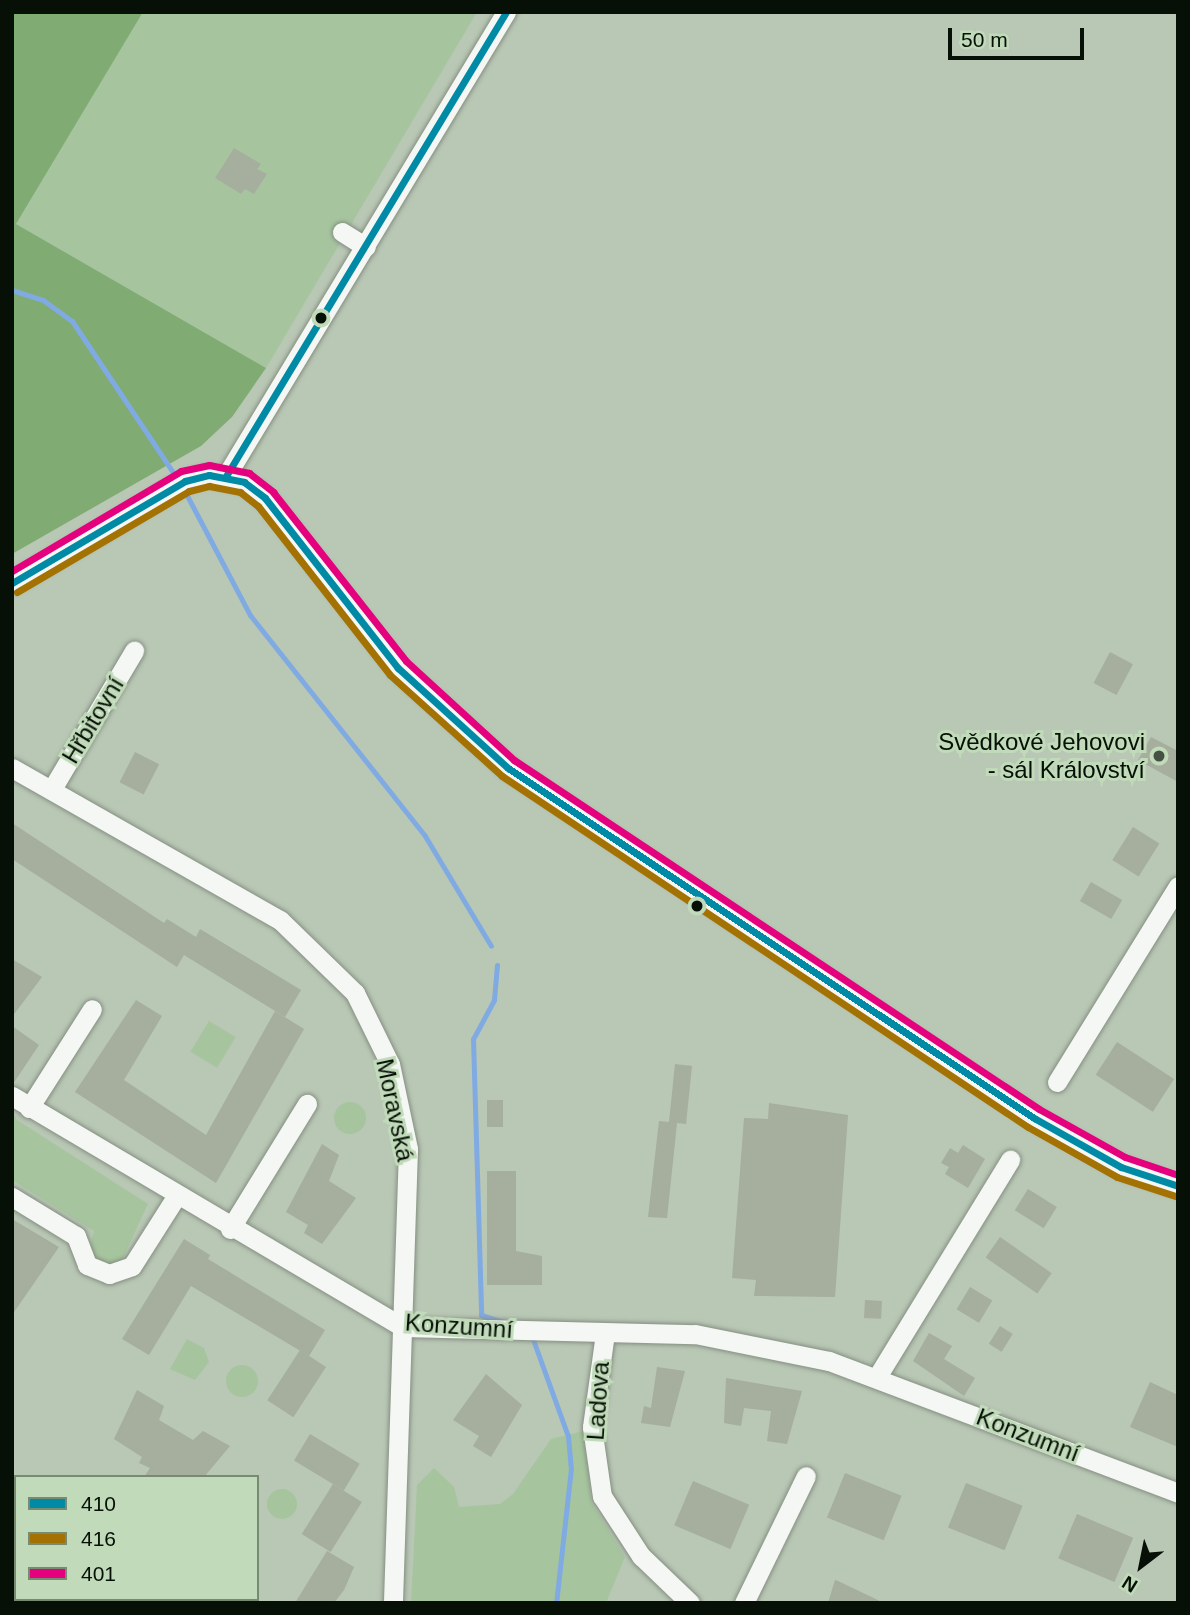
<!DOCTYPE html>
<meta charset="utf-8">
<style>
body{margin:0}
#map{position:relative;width:1190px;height:1615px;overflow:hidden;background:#b9c7b5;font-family:Helvetica,sans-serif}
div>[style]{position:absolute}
.green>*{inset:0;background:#a6c59e;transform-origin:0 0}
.round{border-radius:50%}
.forest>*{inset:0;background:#80ac74}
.stream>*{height:5px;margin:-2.5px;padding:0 2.5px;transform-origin:2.5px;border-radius:2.5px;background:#80aae2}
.building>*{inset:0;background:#a6ae9e;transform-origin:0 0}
.roads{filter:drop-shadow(0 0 2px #858f81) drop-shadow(0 0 2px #858f81)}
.minor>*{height:19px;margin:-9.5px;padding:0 9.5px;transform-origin:9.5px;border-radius:9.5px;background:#f4f7f4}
.bus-1>*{height:7px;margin:-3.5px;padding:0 3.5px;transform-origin:3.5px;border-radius:3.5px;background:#018aa6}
.bus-2>*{height:7px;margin:-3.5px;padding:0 3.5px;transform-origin:3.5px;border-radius:3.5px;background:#a37202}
.bus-3>*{height:7px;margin:-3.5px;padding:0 3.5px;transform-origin:3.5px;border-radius:3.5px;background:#e5007d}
.dots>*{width:19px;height:19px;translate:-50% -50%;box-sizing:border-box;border:4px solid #c1dbba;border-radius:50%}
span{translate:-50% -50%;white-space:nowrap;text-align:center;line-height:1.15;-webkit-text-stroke:6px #c1dbba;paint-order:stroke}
.street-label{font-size:24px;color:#071006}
.poi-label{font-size:24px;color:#071006}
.right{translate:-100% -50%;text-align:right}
.frame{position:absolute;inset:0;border:14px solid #071006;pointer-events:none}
.legend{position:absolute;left:14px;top:1475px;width:245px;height:126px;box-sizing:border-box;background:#c1dbba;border:2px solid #778a72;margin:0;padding:9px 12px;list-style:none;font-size:21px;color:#071006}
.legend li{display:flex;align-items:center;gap:14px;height:35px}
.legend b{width:35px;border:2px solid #778a72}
.north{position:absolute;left:1106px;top:1531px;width:70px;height:70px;-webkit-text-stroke:5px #c1dbba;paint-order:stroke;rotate:212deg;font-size:19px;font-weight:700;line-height:28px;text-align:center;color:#071006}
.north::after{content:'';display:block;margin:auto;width:24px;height:32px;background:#071006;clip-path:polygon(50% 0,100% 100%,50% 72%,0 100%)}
.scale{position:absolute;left:948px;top:28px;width:136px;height:32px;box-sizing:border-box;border:4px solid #071006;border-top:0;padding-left:9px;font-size:21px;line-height:24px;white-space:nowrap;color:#071006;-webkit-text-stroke:5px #c1dbba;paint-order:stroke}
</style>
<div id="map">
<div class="green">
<div style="clip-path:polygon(143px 12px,477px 12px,266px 368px,16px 224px)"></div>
<div style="left:209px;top:1021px;width:31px;height:36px;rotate:31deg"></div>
<div class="round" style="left:334px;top:1102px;width:32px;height:32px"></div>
<div style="clip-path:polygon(12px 1110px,17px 1120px,148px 1204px,122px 1260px,111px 1266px,97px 1261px,89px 1250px,94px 1231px,12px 1180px)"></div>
<div style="clip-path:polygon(187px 1339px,204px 1348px,209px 1362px,195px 1380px,170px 1369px)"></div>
<div class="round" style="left:226px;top:1365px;width:32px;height:32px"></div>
<div style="clip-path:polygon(584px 1431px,591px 1502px,625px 1557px,606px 1603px,411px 1603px,417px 1485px,434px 1468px,454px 1487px,459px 1507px,500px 1504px,513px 1494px,551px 1439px)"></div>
<div class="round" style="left:267px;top:1489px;width:30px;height:30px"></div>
</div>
<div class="forest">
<div style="clip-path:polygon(12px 12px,143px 12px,16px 224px,266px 368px,232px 417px,201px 446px,12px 554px)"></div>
</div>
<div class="stream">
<div style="left:12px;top:290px;width:33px;rotate:18deg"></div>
<div style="left:43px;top:300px;width:36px;rotate:36deg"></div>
<div style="left:72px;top:321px;width:191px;rotate:56.3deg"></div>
<div style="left:183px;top:488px;width:144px;rotate:62.2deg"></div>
<div style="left:250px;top:615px;width:282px;rotate:51.6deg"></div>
<div style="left:425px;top:836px;width:128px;rotate:59deg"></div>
<div style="left:497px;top:965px;width:35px;rotate:95deg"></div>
<div style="left:494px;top:1000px;width:44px;rotate:118.3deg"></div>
<div style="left:473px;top:1039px;width:276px;rotate:88.3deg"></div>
<div style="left:481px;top:1315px;width:24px;rotate:17deg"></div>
<div style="left:531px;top:1334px;width:109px;rotate:70.1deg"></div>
<div style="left:568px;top:1436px;width:32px;rotate:85deg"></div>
<div style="left:571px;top:1468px;width:136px;rotate:96.3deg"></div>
</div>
<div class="building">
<div style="clip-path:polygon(234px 148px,261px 164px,257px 169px,267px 174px,254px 194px,245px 189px,241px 194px,215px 178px)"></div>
<div style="left:1110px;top:652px;width:26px;height:35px;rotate:28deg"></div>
<div style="clip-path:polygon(1151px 737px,1178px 751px,1178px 782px,1138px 760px)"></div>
<div style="left:135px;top:752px;width:27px;height:34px;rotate:27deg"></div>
<div style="clip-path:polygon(12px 823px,164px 923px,167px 919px,196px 937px,200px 929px,301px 990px,285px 1017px,184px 955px,177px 967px,12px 859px)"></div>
<div style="left:1133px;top:827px;width:31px;height:39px;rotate:32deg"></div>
<div style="left:1091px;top:882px;width:36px;height:22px;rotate:30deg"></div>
<div style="clip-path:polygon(12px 959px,42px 977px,12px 1017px)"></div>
<div style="clip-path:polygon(136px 1000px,162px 1016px,124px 1080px,206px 1135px,275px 1011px,304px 1029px,216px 1183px,75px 1092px)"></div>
<div style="clip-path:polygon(12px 1026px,39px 1045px,13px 1084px,12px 1084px)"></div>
<div style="left:1117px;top:1042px;width:68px;height:39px;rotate:33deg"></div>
<div style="clip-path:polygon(675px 1064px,692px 1066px,686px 1124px,677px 1123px,667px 1218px,648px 1217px,659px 1121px,669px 1122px)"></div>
<div style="left:487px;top:1100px;width:16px;height:27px"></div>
<div style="clip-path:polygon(769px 1103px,848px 1115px,835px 1297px,754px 1296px,756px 1280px,732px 1278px,744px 1118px,768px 1119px)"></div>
<div style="clip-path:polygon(322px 1144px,339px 1155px,329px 1181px,356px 1198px,322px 1244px,304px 1233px,308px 1225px,286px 1212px)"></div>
<div style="clip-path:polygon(963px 1145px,985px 1159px,968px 1188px,945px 1174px,949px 1167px,941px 1163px,950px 1148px,958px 1153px)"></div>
<div style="clip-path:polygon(487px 1171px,516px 1171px,516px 1251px,542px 1256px,542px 1285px,487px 1285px)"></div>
<div style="left:1028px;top:1189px;width:34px;height:25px;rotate:32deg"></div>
<div style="clip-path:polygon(12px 1219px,59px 1247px,12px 1315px)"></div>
<div style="left:1000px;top:1237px;width:63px;height:25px;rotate:35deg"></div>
<div style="clip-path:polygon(184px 1239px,210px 1255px,208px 1259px,325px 1330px,309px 1356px,191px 1286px,149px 1355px,122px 1339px)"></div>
<div style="left:970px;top:1287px;width:26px;height:26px;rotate:31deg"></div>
<div style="left:865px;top:1300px;width:17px;height:18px;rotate:3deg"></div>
<div style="left:1000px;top:1326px;width:15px;height:21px;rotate:32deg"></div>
<div style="clip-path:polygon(929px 1333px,952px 1346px,944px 1359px,975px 1378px,964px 1396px,913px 1361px)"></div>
<div style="left:300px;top:1350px;width:31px;height:60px;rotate:33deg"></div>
<div style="clip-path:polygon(657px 1367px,685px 1371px,670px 1427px,641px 1423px,644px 1406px,651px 1408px)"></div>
<div style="clip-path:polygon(486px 1374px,522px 1405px,491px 1457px,473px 1446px,479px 1436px,453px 1420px)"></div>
<div style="clip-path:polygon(726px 1378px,802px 1391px,787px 1444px,767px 1441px,771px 1411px,744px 1408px,741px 1426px,724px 1423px)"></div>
<div style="clip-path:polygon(1150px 1382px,1178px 1395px,1178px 1447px,1130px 1427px)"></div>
<div style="clip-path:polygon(137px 1390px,164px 1406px,159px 1420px,193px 1440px,203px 1431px,230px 1446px,204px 1477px,144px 1477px,150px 1468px,139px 1463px,142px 1457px,114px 1439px)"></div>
<div style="left:310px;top:1434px;width:58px;height:31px;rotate:31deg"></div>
<div style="left:845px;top:1473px;width:61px;height:48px;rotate:22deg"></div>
<div style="left:693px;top:1481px;width:61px;height:48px;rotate:23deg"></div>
<div style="left:966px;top:1483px;width:61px;height:48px;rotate:22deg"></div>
<div style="left:333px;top:1484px;width:34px;height:59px;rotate:32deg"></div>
<div style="left:1077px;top:1514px;width:61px;height:48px;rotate:23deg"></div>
<div style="clip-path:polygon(327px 1551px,354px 1567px,344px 1590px,334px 1603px,295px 1603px)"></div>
<div style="clip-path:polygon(835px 1580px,838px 1581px,884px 1603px,828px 1603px)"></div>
</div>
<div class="roads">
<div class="minor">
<div style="left:342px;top:232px;width:28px;rotate:32deg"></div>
<div style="left:226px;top:476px;width:542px;rotate:-58.89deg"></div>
<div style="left:12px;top:583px;width:201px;rotate:-30.5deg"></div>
<div style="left:185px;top:481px;width:25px;rotate:-14deg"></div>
<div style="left:209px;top:475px;width:36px;rotate:11deg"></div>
<div style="left:244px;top:482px;width:26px;rotate:37deg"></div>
<div style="left:265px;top:498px;width:216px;rotate:52deg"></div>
<div style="left:398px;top:668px;width:149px;rotate:42.3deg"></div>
<div style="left:508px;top:768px;width:632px;rotate:33.64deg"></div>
<div style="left:1034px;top:1118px;width:100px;rotate:29.4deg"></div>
<div style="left:1121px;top:1167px;width:60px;rotate:18.4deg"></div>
<div style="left:12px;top:768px;width:308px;rotate:29.6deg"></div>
<div style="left:280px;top:920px;width:105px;rotate:44.2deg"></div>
<div style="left:355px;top:993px;width:79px;rotate:63.8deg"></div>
<div style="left:390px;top:1064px;width:87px;rotate:78deg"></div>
<div style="left:408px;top:1149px;width:454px;rotate:91.9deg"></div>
<div style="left:52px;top:789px;width:161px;rotate:-59.3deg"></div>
<div style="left:1057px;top:1082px;width:230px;rotate:-58.3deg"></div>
<div style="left:12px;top:1096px;width:454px;rotate:30.6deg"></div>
<div style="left:403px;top:1327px;width:292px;rotate:1.4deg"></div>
<div style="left:695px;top:1334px;width:137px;rotate:11.4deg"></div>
<div style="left:829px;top:1361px;width:373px;rotate:20.7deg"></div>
<div style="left:29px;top:1108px;width:117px;rotate:-57.5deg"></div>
<div style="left:12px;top:1197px;width:75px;rotate:31.4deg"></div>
<div style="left:76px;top:1236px;width:31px;rotate:69deg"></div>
<div style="left:87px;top:1265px;width:24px;rotate:22deg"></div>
<div style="left:109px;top:1274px;width:24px;rotate:-19deg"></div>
<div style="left:132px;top:1266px;width:84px;rotate:-57.6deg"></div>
<div style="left:230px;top:1229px;width:147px;rotate:-58.4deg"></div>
<div style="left:605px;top:1333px;width:95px;rotate:97.9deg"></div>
<div style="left:592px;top:1427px;width:70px;rotate:81.8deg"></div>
<div style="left:602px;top:1496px;width:72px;rotate:57deg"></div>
<div style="left:641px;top:1556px;width:68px;rotate:43.8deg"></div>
<div style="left:877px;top:1377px;width:255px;rotate:-58.5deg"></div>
<div style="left:744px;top:1603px;width:141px;rotate:-64deg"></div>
</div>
</div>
<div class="bus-1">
<div style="left:226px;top:476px;width:542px;rotate:-58.89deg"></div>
<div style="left:12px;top:583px;width:201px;rotate:-30.5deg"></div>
<div style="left:185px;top:481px;width:25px;rotate:-14deg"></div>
<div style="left:209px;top:475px;width:36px;rotate:11deg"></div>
<div style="left:244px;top:482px;width:26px;rotate:37deg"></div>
<div style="left:265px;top:498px;width:216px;rotate:52deg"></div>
<div style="left:398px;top:668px;width:149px;rotate:42.3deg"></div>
<div style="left:508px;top:768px;width:632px;rotate:33.64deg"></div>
<div style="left:1034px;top:1118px;width:100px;rotate:29.4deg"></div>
<div style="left:1121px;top:1167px;width:60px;rotate:18.4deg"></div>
</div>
<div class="bus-2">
<div style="left:17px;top:592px;width:199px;rotate:-30.4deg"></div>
<div style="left:189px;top:491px;width:21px;rotate:-14deg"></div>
<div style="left:209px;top:486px;width:32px;rotate:11deg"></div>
<div style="left:240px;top:492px;width:23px;rotate:38deg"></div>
<div style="left:258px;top:506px;width:214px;rotate:52deg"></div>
<div style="left:390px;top:675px;width:151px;rotate:42deg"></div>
<div style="left:502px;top:776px;width:632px;rotate:33.72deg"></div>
<div style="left:1028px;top:1127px;width:102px;rotate:29.3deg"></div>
<div style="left:1117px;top:1177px;width:61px;rotate:18.1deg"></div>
</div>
<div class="bus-3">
<div style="left:12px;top:571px;width:196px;rotate:-30.6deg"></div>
<div style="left:181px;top:471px;width:29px;rotate:-12deg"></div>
<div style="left:209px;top:465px;width:41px;rotate:11.3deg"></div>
<div style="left:249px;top:473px;width:31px;rotate:38deg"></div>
<div style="left:273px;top:492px;width:215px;rotate:51.8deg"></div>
<div style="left:406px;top:661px;width:147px;rotate:42.5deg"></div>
<div style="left:514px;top:760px;width:630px;rotate:33.61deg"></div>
<div style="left:1039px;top:1109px;width:98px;rotate:29.2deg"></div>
<div style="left:1125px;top:1157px;width:56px;rotate:18.8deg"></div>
</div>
<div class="dots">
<div style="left:321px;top:318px;background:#071006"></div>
<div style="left:1159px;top:756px;background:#455043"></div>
<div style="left:697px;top:906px;background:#071006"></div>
</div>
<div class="street-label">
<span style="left:93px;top:720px;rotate:-59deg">Hřbitovní</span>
<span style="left:395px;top:1110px;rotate:78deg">Moravská</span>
<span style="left:459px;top:1326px;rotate:4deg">Konzumní</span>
<span style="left:598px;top:1401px;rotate:-86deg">Ladova</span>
<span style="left:1028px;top:1435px;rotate:21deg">Konzumní</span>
</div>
<div class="poi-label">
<span class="right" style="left:1145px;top:756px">Svědkové Jehovovi<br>- sál Království</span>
</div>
<div class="frame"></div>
<ul class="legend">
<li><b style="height:9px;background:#018aa6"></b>410</li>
<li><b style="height:9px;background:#a37202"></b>416</li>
<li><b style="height:9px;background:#e5007d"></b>401</li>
</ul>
<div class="north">N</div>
<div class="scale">50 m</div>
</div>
